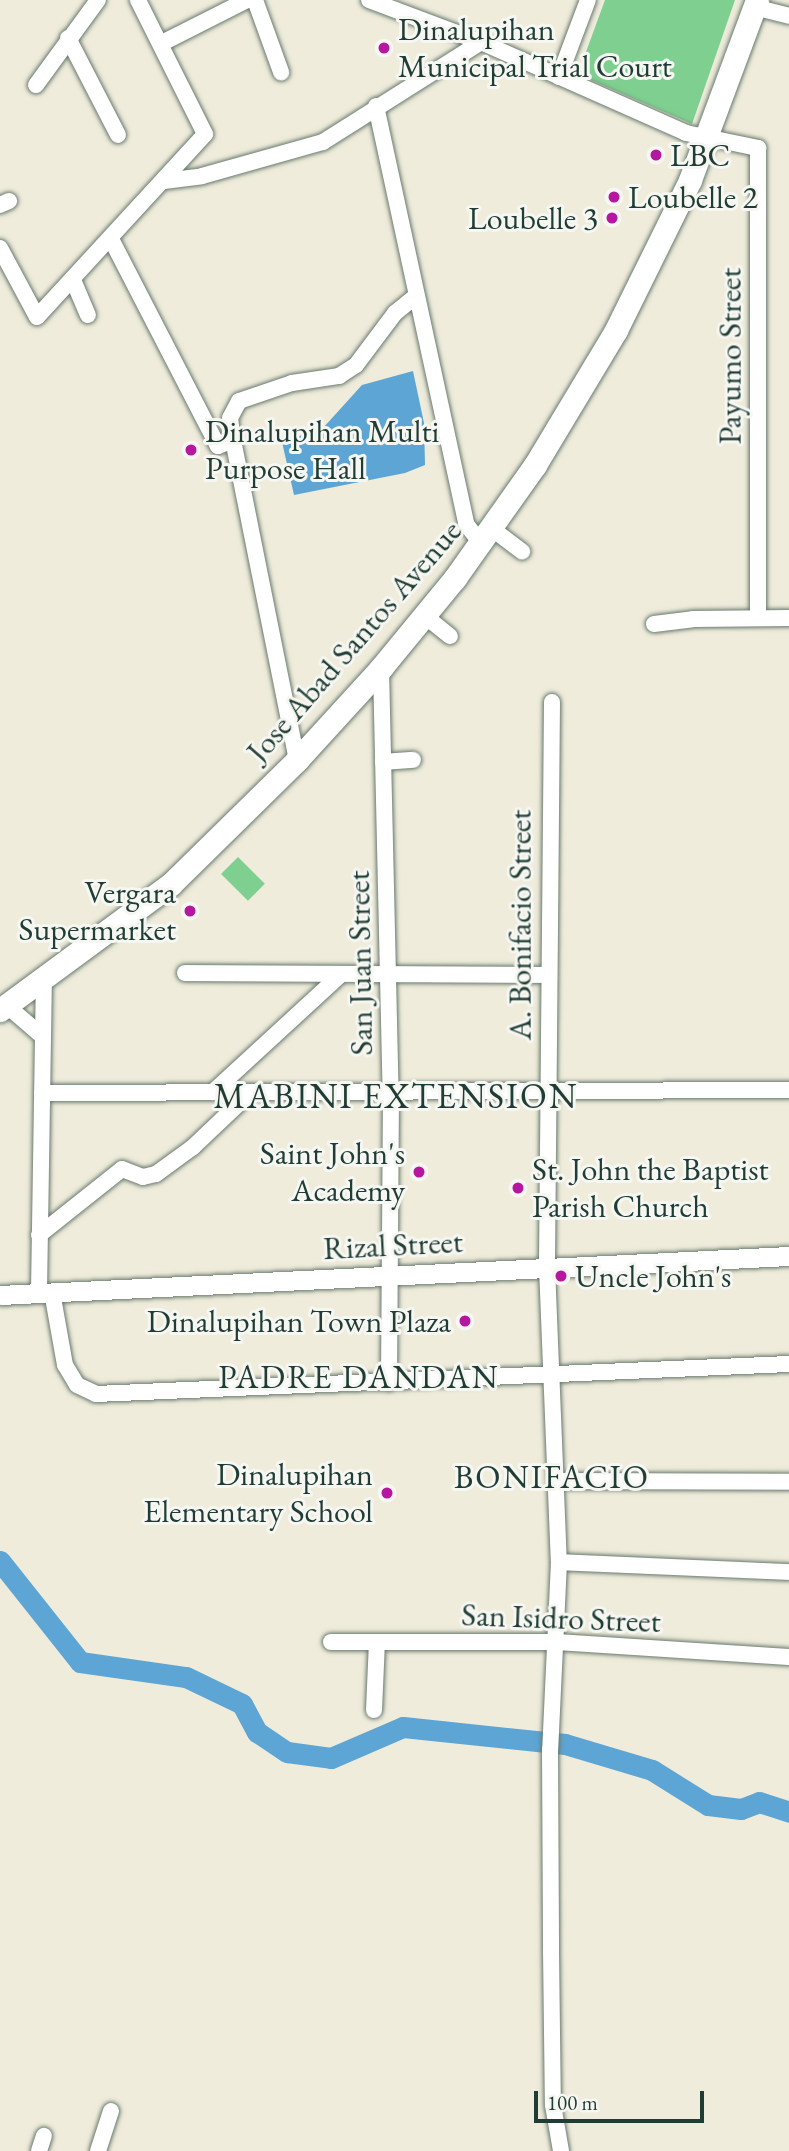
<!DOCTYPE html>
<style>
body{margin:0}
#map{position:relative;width:789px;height:2151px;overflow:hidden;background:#efecdb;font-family:"EB Garamond",serif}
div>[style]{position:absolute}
.green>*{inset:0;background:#7fd090;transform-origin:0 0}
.water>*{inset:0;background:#5da5d4}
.river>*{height:21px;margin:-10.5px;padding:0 10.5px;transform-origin:10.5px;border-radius:10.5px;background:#5da5d4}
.roads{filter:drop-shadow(0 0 2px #687a6e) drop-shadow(0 0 2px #687a6e)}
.minor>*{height:16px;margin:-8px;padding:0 8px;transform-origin:8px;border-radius:8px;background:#fff}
.major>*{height:19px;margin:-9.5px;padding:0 9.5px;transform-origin:9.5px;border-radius:9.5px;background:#fff}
.highway>*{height:23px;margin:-11.5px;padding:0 11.5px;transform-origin:11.5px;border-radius:11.5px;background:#fff}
.dots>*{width:19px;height:19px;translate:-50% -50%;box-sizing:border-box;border:4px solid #f6f6f2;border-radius:50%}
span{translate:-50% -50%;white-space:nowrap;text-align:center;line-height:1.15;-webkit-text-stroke:6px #f6f6f2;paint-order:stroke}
.poi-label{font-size:32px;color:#1f3d34}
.left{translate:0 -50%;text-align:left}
.right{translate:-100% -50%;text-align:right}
.street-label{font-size:32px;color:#1f3d34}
.neighbourhood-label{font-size:33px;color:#1f3d34;letter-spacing:2px}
.quarter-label{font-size:35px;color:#1f3d34;letter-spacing:2px}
.scale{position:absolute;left:534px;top:2091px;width:170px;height:32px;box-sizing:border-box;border:4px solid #1f3d34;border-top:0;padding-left:9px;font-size:21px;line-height:24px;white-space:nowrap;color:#1f3d34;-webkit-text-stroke:5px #f6f6f2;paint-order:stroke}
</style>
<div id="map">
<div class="green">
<div style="clip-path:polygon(605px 0,735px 0,692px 124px,591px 80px,583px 60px)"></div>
<div style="left:238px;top:857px;width:38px;height:24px;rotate:45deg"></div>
</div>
<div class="water">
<div style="clip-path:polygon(413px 371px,424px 423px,425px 465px,405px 473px,294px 495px,282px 442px,323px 428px,362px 385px)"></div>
</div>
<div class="river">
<div style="left:0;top:1561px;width:129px;rotate:51.6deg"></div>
<div style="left:80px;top:1662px;width:107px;rotate:8.1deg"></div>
<div style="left:186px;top:1677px;width:62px;rotate:25.7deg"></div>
<div style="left:242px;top:1704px;width:32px;rotate:62deg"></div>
<div style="left:257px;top:1732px;width:36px;rotate:34deg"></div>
<div style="left:287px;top:1752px;width:44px;rotate:7.8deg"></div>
<div style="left:331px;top:1758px;width:78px;rotate:-23.3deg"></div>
<div style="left:403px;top:1727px;width:163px;rotate:6deg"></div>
<div style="left:565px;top:1744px;width:91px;rotate:16.6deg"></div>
<div style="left:652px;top:1770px;width:66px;rotate:32deg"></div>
<div style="left:708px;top:1805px;width:33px;rotate:7deg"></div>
<div style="left:741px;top:1809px;width:19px;rotate:-21deg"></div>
<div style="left:759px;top:1802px;width:32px;rotate:18deg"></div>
</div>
<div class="roads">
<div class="minor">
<div style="left:255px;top:0;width:77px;rotate:70.1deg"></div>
<div style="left:369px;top:0;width:120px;rotate:20.6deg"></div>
<div style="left:481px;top:42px;width:224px;rotate:23.9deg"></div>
<div style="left:686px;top:133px;width:74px;rotate:11.8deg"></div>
<div style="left:758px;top:148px;width:468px;rotate:90deg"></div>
<div style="left:754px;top:7px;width:36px;rotate:14deg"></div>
<div style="left:68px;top:38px;width:109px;rotate:62.7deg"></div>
<div style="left:162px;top:43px;width:95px;rotate:-26.8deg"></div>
<div style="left:559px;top:77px;width:82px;rotate:-69.4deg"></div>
<div style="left:36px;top:85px;width:105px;rotate:-53.9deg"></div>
<div style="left:376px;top:106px;width:428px;rotate:77.8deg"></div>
<div style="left:466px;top:524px;width:24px;rotate:52deg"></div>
<div style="left:164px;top:181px;width:38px;rotate:-7deg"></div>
<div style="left:202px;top:176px;width:126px;rotate:-15.7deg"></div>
<div style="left:323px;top:142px;width:187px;rotate:-32.3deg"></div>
<div style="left:0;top:205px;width:10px;rotate:-24deg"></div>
<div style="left:111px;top:239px;width:233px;rotate:62.7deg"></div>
<div style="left:218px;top:446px;width:16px;rotate:-22deg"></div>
<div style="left:233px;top:440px;width:326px;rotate:78.7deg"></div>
<div style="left:0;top:248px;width:78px;rotate:61.8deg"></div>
<div style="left:37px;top:317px;width:248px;rotate:-47.4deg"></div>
<div style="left:205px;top:134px;width:150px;rotate:-116.6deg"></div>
<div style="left:73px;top:280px;width:38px;rotate:67deg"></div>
<div style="left:233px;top:440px;width:22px;rotate:-98deg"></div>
<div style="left:230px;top:418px;width:19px;rotate:-62deg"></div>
<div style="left:239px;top:401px;width:56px;rotate:-18.8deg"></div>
<div style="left:292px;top:383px;width:48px;rotate:-8.5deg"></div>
<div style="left:339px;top:376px;width:20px;rotate:-33deg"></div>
<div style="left:356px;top:365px;width:65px;rotate:-53.1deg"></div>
<div style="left:395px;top:313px;width:27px;rotate:-39deg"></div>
<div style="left:491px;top:528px;width:39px;rotate:37deg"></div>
<div style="left:425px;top:616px;width:32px;rotate:39deg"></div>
<div style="left:654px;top:624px;width:39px;rotate:-7deg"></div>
<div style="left:693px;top:619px;width:96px;rotate:-0.6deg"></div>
<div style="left:381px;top:668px;width:426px;rotate:88.7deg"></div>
<div style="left:391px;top:1094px;width:289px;rotate:90.4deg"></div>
<div style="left:552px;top:702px;width:565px;rotate:90.51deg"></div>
<div style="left:547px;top:1267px;width:295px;rotate:87.7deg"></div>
<div style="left:559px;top:1562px;width:188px;rotate:92.7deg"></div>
<div style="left:550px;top:1750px;width:200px;rotate:89.7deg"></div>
<div style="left:551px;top:1950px;width:155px;rotate:89.3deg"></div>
<div style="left:553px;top:2105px;width:47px;rotate:80.1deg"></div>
<div style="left:383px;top:762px;width:30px;rotate:-4deg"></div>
<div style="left:185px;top:973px;width:362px;rotate:0.3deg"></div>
<div style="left:6px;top:1005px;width:46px;rotate:40.6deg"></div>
<div style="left:213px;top:1092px;width:171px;rotate:-42.6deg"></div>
<div style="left:42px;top:1093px;width:747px;rotate:-0.23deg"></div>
<div style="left:39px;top:1235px;width:106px;rotate:-38.5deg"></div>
<div style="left:122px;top:1169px;width:22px;rotate:21deg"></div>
<div style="left:143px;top:1177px;width:13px;rotate:-13deg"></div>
<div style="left:156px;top:1174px;width:46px;rotate:-36.1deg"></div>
<div style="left:193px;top:1147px;width:79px;rotate:-43.5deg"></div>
<div style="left:39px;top:1292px;width:314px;rotate:-89.1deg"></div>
<div style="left:52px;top:1292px;width:74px;rotate:79.9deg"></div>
<div style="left:65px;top:1365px;width:23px;rotate:59deg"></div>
<div style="left:77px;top:1385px;width:21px;rotate:25deg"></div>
<div style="left:96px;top:1394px;width:694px;rotate:-2.48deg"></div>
<div style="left:557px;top:1481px;width:232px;rotate:0.2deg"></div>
<div style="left:559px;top:1562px;width:230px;rotate:2.5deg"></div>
<div style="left:331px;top:1642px;width:226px"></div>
<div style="left:557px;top:1642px;width:232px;rotate:3.7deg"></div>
<div style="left:374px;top:1710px;width:68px;rotate:-87.5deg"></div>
<div style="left:39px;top:2151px;width:16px;rotate:-72deg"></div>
<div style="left:98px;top:2151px;width:42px;rotate:-72deg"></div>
</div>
<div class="major">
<div style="left:0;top:1295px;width:790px;rotate:-2.83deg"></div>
</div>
<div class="highway">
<div style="left:0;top:1010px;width:212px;rotate:-36.4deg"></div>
<div style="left:171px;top:884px;width:177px;rotate:-44.5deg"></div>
<div style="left:297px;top:760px;width:125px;rotate:-47.6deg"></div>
<div style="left:381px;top:668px;width:117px;rotate:-50.6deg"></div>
<div style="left:455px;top:578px;width:138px;rotate:-54.7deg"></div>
<div style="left:535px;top:465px;width:157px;rotate:-59deg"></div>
<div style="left:616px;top:330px;width:167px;rotate:-63.7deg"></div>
<div style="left:690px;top:180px;width:192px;rotate:-69.6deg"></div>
</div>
</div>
<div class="dots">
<div style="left:384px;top:48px;background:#b5179e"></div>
<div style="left:656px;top:155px;background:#b5179e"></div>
<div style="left:614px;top:197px;background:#b5179e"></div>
<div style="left:612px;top:218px;background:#b5179e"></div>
<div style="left:191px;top:450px;background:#b5179e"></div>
<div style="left:190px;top:911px;background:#b5179e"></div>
<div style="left:419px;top:1172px;background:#b5179e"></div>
<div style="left:518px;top:1188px;background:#b5179e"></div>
<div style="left:561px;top:1276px;background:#b5179e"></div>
<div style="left:465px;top:1321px;background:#b5179e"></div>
<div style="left:387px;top:1493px;background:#b5179e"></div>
</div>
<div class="poi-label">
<span class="left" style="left:398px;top:48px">Dinalupihan<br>Municipal Trial Court</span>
<span class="left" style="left:670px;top:155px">LBC</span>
<span class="left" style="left:628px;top:197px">Loubelle 2</span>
<span class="right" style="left:598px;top:218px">Loubelle 3</span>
<span class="left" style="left:205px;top:450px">Dinalupihan Multi<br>Purpose Hall</span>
<span class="right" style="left:176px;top:911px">Vergara<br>Supermarket</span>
<span class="right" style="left:405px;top:1172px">Saint John's<br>Academy</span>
<span class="left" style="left:532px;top:1188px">St. John the Baptist<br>Parish Church</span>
<span class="left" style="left:575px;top:1276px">Uncle John's</span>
<span class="right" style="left:451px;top:1321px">Dinalupihan Town Plaza</span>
<span class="right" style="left:373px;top:1493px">Dinalupihan<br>Elementary School</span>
</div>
<div class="street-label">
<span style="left:730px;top:356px;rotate:-90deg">Payumo Street</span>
<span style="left:354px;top:641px;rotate:-49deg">Jose Abad Santos Avenue</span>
<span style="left:520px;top:925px;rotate:-90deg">A. Bonifacio Street</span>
<span style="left:360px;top:963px;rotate:-91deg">San Juan Street</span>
<span style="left:393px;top:1245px;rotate:-3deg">Rizal Street</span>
<span style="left:561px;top:1618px;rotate:2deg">San Isidro Street</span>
</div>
<div class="neighbourhood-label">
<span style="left:359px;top:1377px">PADRE DANDAN</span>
<span style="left:552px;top:1477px">BONIFACIO</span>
</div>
<div class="quarter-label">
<span style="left:396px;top:1096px">MABINI EXTENSION</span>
</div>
<div class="scale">100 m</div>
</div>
